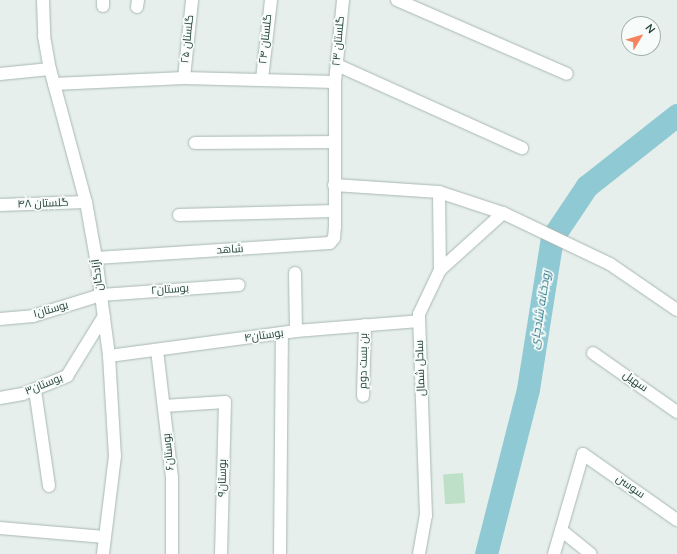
<!DOCTYPE html>
<meta charset="utf-8">
<style>
body{margin:0}
#map{position:relative;width:677px;height:554px;overflow:hidden;background:#e6efeb;font-family:"Nunito Sans",Cairo,sans-serif}
div>[style]{position:absolute}
.green>*{inset:0;background:#bfe0c8;transform-origin:0 0}
.river>*{height:23px;margin:-11.5px;padding:0 11.5px;transform-origin:11.5px;border-radius:11.5px;background:#8ec9d4}
.roads{filter:drop-shadow(0 0 1px #a8b8b2) drop-shadow(0 0 1px #a8b8b2)}
.minor>*{height:12px;margin:-6px;padding:0 6px;transform-origin:6px;border-radius:6px;background:#fff}
.tertiary>*{height:12px;margin:-6px;padding:0 6px;transform-origin:6px;border-radius:6px;background:#fff}
span{translate:-50% -50%;white-space:nowrap;text-align:center;line-height:1.15;-webkit-text-stroke:3.5px #f7fbf9;paint-order:stroke}
.street-label{font-size:11px;color:#24423a}
.water-label{font-size:12px;color:#1c6f80;font-style:italic}
.north{position:absolute;left:621px;top:16px;width:40px;height:40px;box-sizing:border-box;background:#f7fbf9;border:1px solid #a3b1ad;border-radius:50%;rotate:52deg;font-size:11px;font-weight:700;line-height:16px;text-align:center;color:#24423a}
.north::after{content:'';display:block;margin:auto;width:14px;height:18px;background:#f4845f;clip-path:polygon(50% 0,100% 100%,50% 72%,0 100%)}
</style>
<div id="map">
<div class="green">
<div style="left:463px;top:473px;width:30px;height:20px;rotate:86deg"></div>
</div>
<div class="river">
<div style="left:486px;top:554px;width:170px;rotate:-75.7deg"></div>
<div style="left:528px;top:389px;width:153px;rotate:-81deg"></div>
<div style="left:552px;top:238px;width:63px;rotate:-56.1deg"></div>
<div style="left:587px;top:186px;width:115px;rotate:-38.3deg"></div>
</div>
<div class="roads">
<div class="minor">
<div style="left:397px;top:0;width:185px;rotate:23.5deg"></div>
<div style="left:103px;top:6px;width:6px;rotate:-90deg"></div>
<div style="left:137px;top:7px;width:7px;rotate:-82deg"></div>
<div style="left:337px;top:65px;width:203px;rotate:24.2deg"></div>
<div style="left:0;top:74px;width:50px;rotate:-5.7deg"></div>
<div style="left:184px;top:78px;width:78px;rotate:-84.1deg"></div>
<div style="left:262px;top:79px;width:80px;rotate:-83.5deg"></div>
<div style="left:54px;top:84px;width:130px;rotate:-2.6deg"></div>
<div style="left:184px;top:78px;width:151px;rotate:1.5deg"></div>
<div style="left:195px;top:143px;width:140px;rotate:-0.4deg"></div>
<div style="left:334px;top:185px;width:105px;rotate:3.8deg"></div>
<div style="left:439px;top:192px;width:67px;rotate:18.2deg"></div>
<div style="left:503px;top:213px;width:119px;rotate:25.5deg"></div>
<div style="left:610px;top:264px;width:81px;rotate:34.5deg"></div>
<div style="left:439px;top:192px;width:78px;rotate:89.3deg"></div>
<div style="left:0;top:205px;width:86px;rotate:-2deg"></div>
<div style="left:179px;top:215px;width:156px;rotate:-1.5deg"></div>
<div style="left:96px;top:258px;width:234px;rotate:-3.7deg"></div>
<div style="left:330px;top:243px;width:6px;rotate:-51deg"></div>
<div style="left:334px;top:238px;width:11px;rotate:-85deg"></div>
<div style="left:335px;top:227px;width:145px;rotate:-90deg"></div>
<div style="left:335px;top:82px;width:82px;rotate:-84.4deg"></div>
<div style="left:295px;top:273px;width:58px;rotate:89deg"></div>
<div style="left:0;top:319px;width:33px;rotate:-5deg"></div>
<div style="left:33px;top:316px;width:71px;rotate:-17.2deg"></div>
<div style="left:101px;top:295px;width:138px;rotate:-4.1deg"></div>
<div style="left:157px;top:350px;width:129px;rotate:83.3deg"></div>
<div style="left:172px;top:478px;width:76px;rotate:90deg"></div>
<div style="left:593px;top:353px;width:103px;rotate:35.1deg"></div>
<div style="left:109px;top:356px;width:189px;rotate:-7.6deg"></div>
<div style="left:296px;top:331px;width:123px;rotate:-4.6deg"></div>
<div style="left:35px;top:390px;width:97px;rotate:81.7deg"></div>
<div style="left:363px;top:396px;width:71px;rotate:-88.4deg"></div>
<div style="left:0;top:398px;width:23px;rotate:-10deg"></div>
<div style="left:23px;top:394px;width:48px;rotate:-22.2deg"></div>
<div style="left:67px;top:376px;width:70px;rotate:-58.3deg"></div>
<div style="left:164px;top:406px;width:61px;rotate:-3.8deg"></div>
<div style="left:225px;top:402px;width:152px;rotate:91.5deg"></div>
<div style="left:0;top:528px;width:105px;rotate:4.9deg"></div>
<div style="left:561px;top:530px;width:38px;rotate:39deg"></div>
<div style="left:280px;top:554px;width:221px;rotate:-89.5deg"></div>
<div style="left:419px;top:554px;width:39px;rotate:-80deg"></div>
<div style="left:426px;top:516px;width:202px;rotate:-92deg"></div>
<div style="left:419px;top:314px;width:49px;rotate:-64.5deg"></div>
<div style="left:440px;top:270px;width:85px;rotate:-42.1deg"></div>
<div style="left:554px;top:554px;width:104px;rotate:-73.8deg"></div>
<div style="left:583px;top:454px;width:115px;rotate:35.1deg"></div>
</div>
<div class="tertiary">
<div style="left:43px;top:0;width:36px;rotate:88deg"></div>
<div style="left:44px;top:36px;width:34px;rotate:80deg"></div>
<div style="left:50px;top:69px;width:138px;rotate:74.9deg"></div>
<div style="left:86px;top:202px;width:57px;rotate:79.9deg"></div>
<div style="left:96px;top:258px;width:99px;rotate:82.4deg"></div>
<div style="left:109px;top:356px;width:100px;rotate:86.6deg"></div>
<div style="left:115px;top:456px;width:99px;rotate:97deg"></div>
</div>
</div>
<div class="street-label">
<span style="left:188px;top:39px;rotate:-84deg">گلستان ۲۵</span>
<span style="left:266px;top:39px;rotate:-84deg">گلستان ۲۴</span>
<span style="left:339px;top:41px;rotate:-85deg">گلستان ۲۳</span>
<span style="left:43px;top:204px;rotate:-2deg">گلستان ۴۸</span>
<span style="left:230px;top:250px;rotate:-3deg">شاهد</span>
<span style="left:98px;top:275px;rotate:-97deg">آزادگان</span>
<span style="left:170px;top:290px;rotate:-4deg">بوستان۲</span>
<span style="left:51px;top:310px;rotate:-16deg">بوستان۱</span>
<span style="left:264px;top:336px;rotate:-8deg">بوستان۴</span>
<span style="left:364px;top:361px;rotate:-89deg">بن بست دوم</span>
<span style="left:421px;top:368px;rotate:-92deg">ساحل شمال</span>
<span style="left:635px;top:382px;rotate:35deg">سهیل</span>
<span style="left:44px;top:385px;rotate:-22deg">بوستان۳</span>
<span style="left:169px;top:452px;rotate:-96deg">بوستان۶</span>
<span style="left:223px;top:478px;rotate:-89deg">بوستان۹</span>
<span style="left:630px;top:487px;rotate:35deg">سوسن</span>
</div>
<div class="water-label">
<span style="left:541px;top:310px;rotate:-81deg">رودخانه شادچای</span>
</div>
<div class="north">N</div>
</div>
